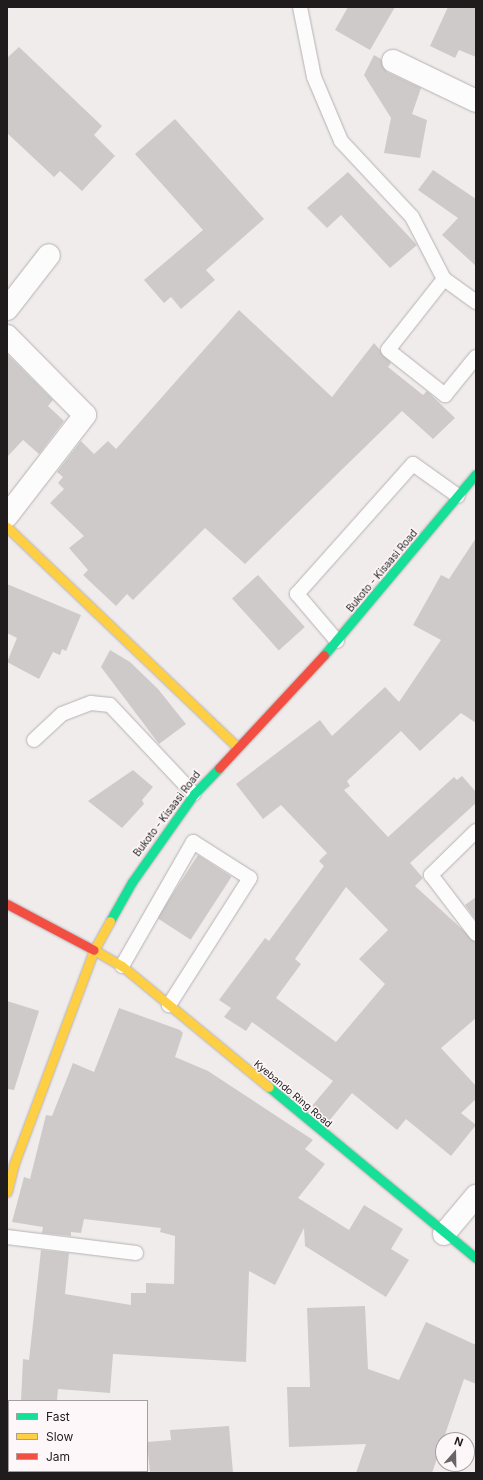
<!DOCTYPE html>
<style>
body{margin:0}
#map{position:relative;width:483px;height:1480px;overflow:hidden;background:#f1ecec;font-family:Inter,sans-serif}
div>[style]{position:absolute}
.building>*{inset:0;background:#cecaca;transform-origin:0 0}
.roads{filter:drop-shadow(0 0 1px #b6b1b2) drop-shadow(0 0 1px #b6b1b2)}
.lane>*{height:14px;margin:-7px;padding:0 7px;transform-origin:7px;border-radius:7px;background:#fdfcfc}
.street>*{height:22px;margin:-11px;padding:0 11px;transform-origin:11px;border-radius:11px;background:#fdfcfc}
.fast>*{height:9px;margin:-4.5px;padding:0 4.5px;transform-origin:4.5px;border-radius:4.5px;background:#16e098}
.slow>*{height:9px;margin:-4.5px;padding:0 4.5px;transform-origin:4.5px;border-radius:4.5px;background:#ffcf43}
.jam>*{height:9px;margin:-4.5px;padding:0 4.5px;transform-origin:4.5px;border-radius:4.5px;background:#f24e42}
span{translate:-50% -50%;white-space:nowrap;text-align:center;line-height:1.15;-webkit-text-stroke:3px #fef7f9;paint-order:stroke}
.street-label{font-size:10px;color:#201c1d}
.frame{position:absolute;inset:0;border:8px solid #201c1d;pointer-events:none}
.legend{position:absolute;left:8px;top:1400px;width:140px;height:72px;box-sizing:border-box;background:#fef7f9;border:1px solid #a59fa1;margin:0;padding:5px 7px;list-style:none;font-size:12px;color:#201c1d}
.legend li{display:flex;align-items:center;gap:8px;height:20px}
.legend b{width:20px;border:1px solid #a59fa1}
.north{position:absolute;left:435px;top:1432px;width:40px;height:40px;box-sizing:border-box;background:#fef7f9;border:1px solid #a59fa1;border-radius:50%;rotate:20deg;font-size:11px;font-weight:700;line-height:16px;text-align:center;color:#201c1d}
.north::after{content:'';display:block;margin:auto;width:14px;height:18px;background:#696565;clip-path:polygon(50% 0,100% 100%,50% 72%,0 100%)}
</style>
<div id="map">
<div class="building">
<div style="clip-path:polygon(348px 7px,395px 7px,370px 50px,335px 30px)"></div>
<div style="clip-path:polygon(448px 7px,476px 7px,476px 57px,459px 50px,455px 58px,430px 46px)"></div>
<div style="clip-path:polygon(19px 47px,102px 126px,94px 135px,115px 156px,82px 191px,60px 171px,54px 177px,7px 133px,7px 58px)"></div>
<div style="clip-path:polygon(374px 55px,381px 59px,387px 72px,421px 88px,412px 114px,427px 120px,420px 158px,384px 153px,391px 118px,364px 75px)"></div>
<div style="clip-path:polygon(175px 119px,264px 219px,206px 270px,215px 280px,181px 309px,171px 297px,164px 303px,144px 280px,203px 230px,135px 154px)"></div>
<div style="clip-path:polygon(433px 170px,476px 199px,476px 266px,442px 235px,458px 218px,418px 190px)"></div>
<div style="clip-path:polygon(348px 172px,417px 245px,390px 268px,341px 215px,327px 228px,307px 208px)"></div>
<div style="clip-path:polygon(239px 310px,332px 397px,374px 343px,391px 363px,388px 367px,423px 395px,427px 391px,455px 418px,433px 439px,402px 411px,245px 564px,205px 528px,133px 600px,127px 594px,116px 606px,83px 575px,88px 570px,69px 548px,84px 536px,50px 503px,64px 489px,58px 483px,63px 477px,57px 472px,81px 441px,94px 454px,108px 441px,116px 449px)"></div>
<div style="clip-path:polygon(7px 354px,53px 400px,48px 406px,64px 421px,39px 454px,23px 440px,7px 457px)"></div>
<div style="clip-path:polygon(evenodd,476px 538px,476px 723px,461px 713px,420px 751px,401px 731px,347px 781px,350px 786px,344px 790px,388px 837px,454px 777px,457px 780px,462px 776px,476px 792px,476px 803px,410px 863px,423px 878px,415px 886px,476px 942px,476px 1018px,441px 1048px,476px 1086px,476px 1099px,461px 1113px,476px 1125px,451px 1156px,406px 1119px,397px 1130px,352px 1093px,329px 1121px,312px 1106px,333px 1081px,252px 1022px,246px 1031px,224px 1017px,231px 1008px,219px 1000px,265px 938px,269px 941px,324px 866px,319px 861px,327px 853px,281px 805px,263px 819px,236px 784px,320px 720px,332px 736px,385px 687px,399px 702px,441px 640px,413px 625px,441px 575px,449px 579px,476px 538px,346px 887px,388px 930px,359px 959px,385px 984px,336px 1042px,276px 998px,301px 964px,295px 959px,346px 887px)"></div>
<div style="left:258px;top:575px;width:70px;height:35px;rotate:48deg"></div>
<div style="clip-path:polygon(7px 584px,81px 615px,66px 651px,62px 649px,60px 655px,53px 652px,39px 679px,7px 662px,17px 638px,7px 633px)"></div>
<div style="clip-path:polygon(110px 650px,130px 662px,158px 689px,186px 724px,159px 744px,101px 667px)"></div>
<div style="clip-path:polygon(133px 770px,153px 787px,142px 800px,144px 804px,122px 828px,88px 801px)"></div>
<div style="left:198px;top:855px;width:40px;height:75px;rotate:33deg"></div>
<div style="clip-path:polygon(476px 897px,476px 920px,465px 905px)"></div>
<div style="clip-path:polygon(7px 1001px,39px 1011px,14px 1090px,7px 1089px)"></div>
<div style="clip-path:polygon(119px 1008px,180px 1030px,183px 1033px,175px 1057px,208px 1071px,313px 1140px,305px 1149px,325px 1164px,298px 1198px,349px 1230px,364px 1205px,403px 1229px,391px 1249px,409px 1260px,386px 1297px,305px 1246px,304px 1228px,275px 1285px,249px 1271px,246px 1362px,113px 1354px,110px 1393px,58px 1389px,57px 1401px,21px 1401px,23px 1359px,29px 1360px,41px 1250px,69px 1253px,65px 1294px,131px 1305px,131px 1293px,146px 1293px,146px 1283px,174px 1284px,175px 1236px,160px 1232px,161px 1228px,84px 1219px,81px 1233px,71px 1232px,71px 1236px,42px 1233px,43px 1227px,12px 1222px,24px 1177px,30px 1179px,46px 1115px,52px 1116px,73px 1063px,94px 1072px)"></div>
<div style="clip-path:polygon(365px 1306px,368px 1369px,399px 1380px,426px 1322px,476px 1345px,476px 1384px,464px 1379px,432px 1473px,356px 1473px,366px 1444px,289px 1447px,287px 1387px,310px 1387px,307px 1308px)"></div>
<div style="clip-path:polygon(229px 1426px,233px 1473px,150px 1473px,147px 1442px,171px 1440px,170px 1430px)"></div>
</div>
<div class="roads">
<div class="lane">
<div style="left:300px;top:7px;width:71px;rotate:78.7deg"></div>
<div style="left:314px;top:77px;width:69px;rotate:67.1deg"></div>
<div style="left:341px;top:141px;width:104px;rotate:46.9deg"></div>
<div style="left:412px;top:217px;width:70px;rotate:62.7deg"></div>
<div style="left:476px;top:302px;width:39px;rotate:-144deg"></div>
<div style="left:444px;top:279px;width:90px;rotate:128.3deg"></div>
<div style="left:388px;top:350px;width:73px;rotate:38.3deg"></div>
<div style="left:445px;top:395px;width:49px;rotate:-50.8deg"></div>
<div style="left:337px;top:641px;width:62px;rotate:-130.4deg"></div>
<div style="left:297px;top:594px;width:174px;rotate:-48.3deg"></div>
<div style="left:413px;top:464px;width:55px;rotate:35.4deg"></div>
<div style="left:34px;top:740px;width:38px;rotate:-43deg"></div>
<div style="left:62px;top:714px;width:31px;rotate:-21deg"></div>
<div style="left:91px;top:703px;width:19px;rotate:6deg"></div>
<div style="left:110px;top:705px;width:122px;rotate:46.7deg"></div>
<div style="left:476px;top:831px;width:63px;rotate:135.6deg"></div>
<div style="left:431px;top:875px;width:74px;rotate:52.7deg"></div>
<div style="left:122px;top:966px;width:143px;rotate:-60.2deg"></div>
<div style="left:193px;top:842px;width:67px;rotate:32.3deg"></div>
<div style="left:250px;top:878px;width:151px;rotate:122.5deg"></div>
<div style="left:7px;top:1237px;width:130px;rotate:7.1deg"></div>
</div>
<div class="street">
<div style="left:393px;top:61px;width:92px;rotate:25.7deg"></div>
<div style="left:7px;top:309px;width:68px;rotate:-52.1deg"></div>
<div style="left:7px;top:336px;width:111px;rotate:45.4deg"></div>
<div style="left:85px;top:415px;width:128px;rotate:127.7deg"></div>
<div style="left:444px;top:1234px;width:50px;rotate:-49.9deg"></div>
</div>
<div class="fast">
<div style="left:324px;top:655px;width:236px;rotate:-50deg"></div>
<div style="left:110px;top:921px;width:45px;rotate:-60.6deg"></div>
<div style="left:132px;top:882px;width:108px;rotate:-54.8deg"></div>
<div style="left:194px;top:794px;width:36px;rotate:-46deg"></div>
<div style="left:269px;top:1087px;width:268px;rotate:39.6deg"></div>
</div>
<div class="slow">
<div style="left:7px;top:527px;width:317px;rotate:43.7deg"></div>
<div style="left:94px;top:950px;width:32px;rotate:30deg"></div>
<div style="left:122px;top:966px;width:190px;rotate:39.5deg"></div>
<div style="left:7px;top:1192px;width:29px;rotate:-76deg"></div>
<div style="left:14px;top:1164px;width:228px;rotate:-69.5deg"></div>
<div style="left:94px;top:950px;width:33px;rotate:-61deg"></div>
</div>
<div class="jam">
<div style="left:219px;top:768px;width:154px;rotate:-47.1deg"></div>
<div style="left:7px;top:904px;width:98px;rotate:27.9deg"></div>
</div>
</div>
<div class="street-label">
<span style="left:382px;top:571px;rotate:-50deg">Bukoto - Kisaasi Road</span>
<span style="left:167px;top:814px;rotate:-53deg">Bukoto - Kisaasi Road</span>
<span style="left:293px;top:1094px;rotate:40deg">Kyebando Ring Road</span>
</div>
<div class="frame"></div>
<ul class="legend">
<li><b style="height:5px;background:#16e098"></b>Fast</li>
<li><b style="height:5px;background:#ffcf43"></b>Slow</li>
<li><b style="height:5px;background:#f24e42"></b>Jam</li>
</ul>
<div class="north">N</div>
</div>
